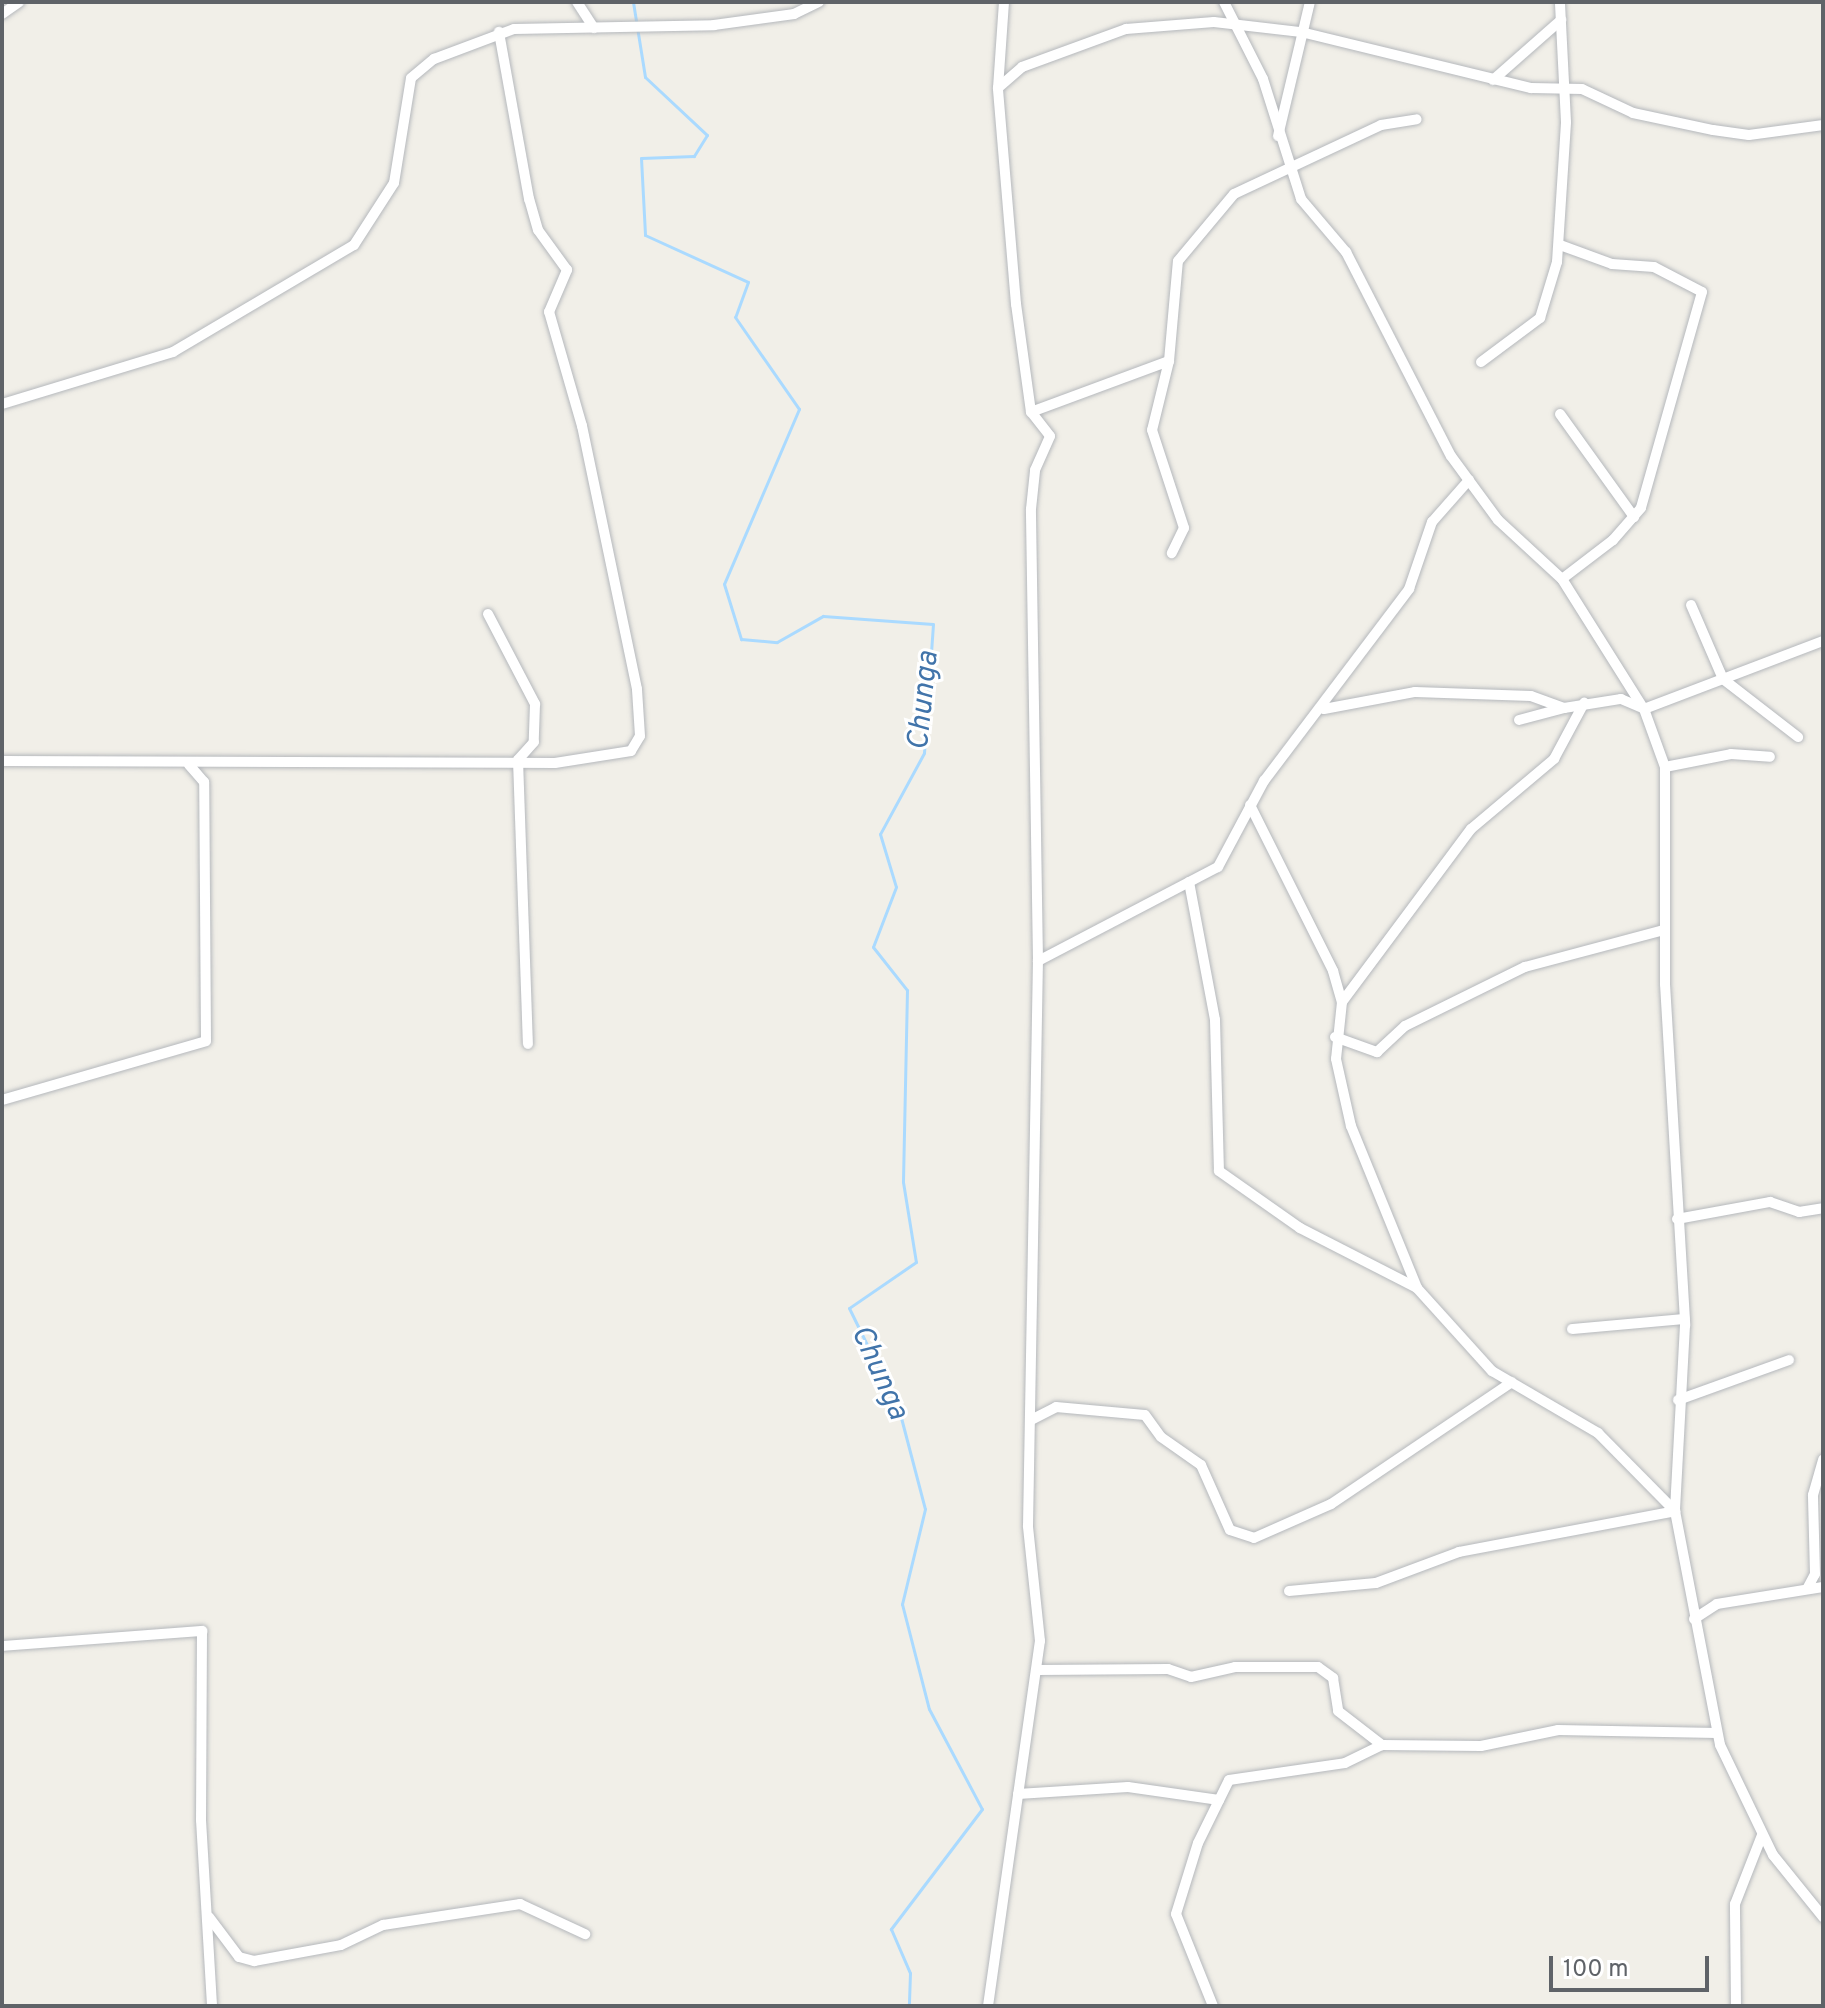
<!DOCTYPE html>
<style>
body{margin:0}
#map{position:relative;width:1825px;height:2008px;overflow:hidden;background:#f1efe8;font-family:Overpass,sans-serif}
div>[style]{position:absolute}
.stream>*{height:3px;margin:-1.5px;padding:0 1.5px;transform-origin:1.5px;border-radius:1.5px;background:#aadaff}
.roads{filter:drop-shadow(0 0 2px #b5b8bc) drop-shadow(0 0 2px #b5b8bc)}
.street>*{height:10px;margin:-5px;padding:0 5px;transform-origin:5px;border-radius:5px;background:#fff}
span{translate:-50% -50%;white-space:nowrap;text-align:center;line-height:1.15;-webkit-text-stroke:6px #fff;paint-order:stroke}
.water-label{font-size:30px;color:#4174aa;font-style:italic}
.frame{position:absolute;inset:0;border:4px solid #5f6368;pointer-events:none}
.scale{position:absolute;left:1549px;top:1956px;width:160px;height:36px;box-sizing:border-box;border:4px solid #5f6368;border-top:0;padding-left:10px;font-size:24px;line-height:28px;white-space:nowrap;color:#5f6368;-webkit-text-stroke:6px #fff;paint-order:stroke}
</style>
<div id="map">
<div class="stream">
<div style="left:633px;top:2px;width:76px;rotate:80.9deg"></div>
<div style="left:645px;top:77px;width:85px;rotate:43.1deg"></div>
<div style="left:707px;top:135px;width:25px;rotate:122deg"></div>
<div style="left:694px;top:156px;width:53px;rotate:177.8deg"></div>
<div style="left:641px;top:158px;width:77px;rotate:87deg"></div>
<div style="left:645px;top:235px;width:113px;rotate:24.5deg"></div>
<div style="left:748px;top:282px;width:37px;rotate:110deg"></div>
<div style="left:735px;top:317px;width:112px;rotate:55.2deg"></div>
<div style="left:799px;top:409px;width:190px;rotate:113.2deg"></div>
<div style="left:724px;top:584px;width:58px;rotate:72.8deg"></div>
<div style="left:741px;top:639px;width:36px;rotate:5deg"></div>
<div style="left:777px;top:642px;width:53px;rotate:-29.5deg"></div>
<div style="left:823px;top:616px;width:110px;rotate:4.2deg"></div>
<div style="left:933px;top:624px;width:129px;rotate:94deg"></div>
<div style="left:924px;top:753px;width:92px;rotate:118.5deg"></div>
<div style="left:880px;top:834px;width:55px;rotate:73.2deg"></div>
<div style="left:896px;top:887px;width:64px;rotate:111deg"></div>
<div style="left:873px;top:947px;width:55px;rotate:51.7deg"></div>
<div style="left:907px;top:990px;width:192px;rotate:91.2deg"></div>
<div style="left:903px;top:1182px;width:81px;rotate:80.8deg"></div>
<div style="left:916px;top:1262px;width:81px;rotate:145.5deg"></div>
<div style="left:849px;top:1308px;width:114px;rotate:63.9deg"></div>
<div style="left:899px;top:1410px;width:102px;rotate:75.3deg"></div>
<div style="left:925px;top:1509px;width:98px;rotate:103.6deg"></div>
<div style="left:902px;top:1604px;width:108px;rotate:75.6deg"></div>
<div style="left:929px;top:1709px;width:113px;rotate:62.1deg"></div>
<div style="left:982px;top:1809px;width:151px;rotate:127.2deg"></div>
<div style="left:891px;top:1929px;width:48px;rotate:66.6deg"></div>
<div style="left:910px;top:1973px;width:33px;rotate:92deg"></div>
</div>
<div class="roads">
<div class="street">
<div style="left:577px;top:2px;width:31px;rotate:57deg"></div>
<div style="left:1224px;top:2px;width:86px;rotate:63.1deg"></div>
<div style="left:1263px;top:79px;width:126px;rotate:72.4deg"></div>
<div style="left:1301px;top:199px;width:70px;rotate:49.7deg"></div>
<div style="left:1346px;top:252px;width:229px;rotate:62.8deg"></div>
<div style="left:1451px;top:456px;width:79px;rotate:53.7deg"></div>
<div style="left:1498px;top:520px;width:87px;rotate:42.7deg"></div>
<div style="left:1562px;top:579px;width:154px;rotate:57.8deg"></div>
<div style="left:1644px;top:709px;width:62px;rotate:70.1deg"></div>
<div style="left:1665px;top:767px;width:217px;rotate:90deg"></div>
<div style="left:1665px;top:984px;width:342px;rotate:86.6deg"></div>
<div style="left:1685px;top:1325px;width:186px;rotate:93.1deg"></div>
<div style="left:1675px;top:1511px;width:238px;rotate:79.1deg"></div>
<div style="left:1720px;top:1745px;width:122px;rotate:64.3deg"></div>
<div style="left:1773px;top:1855px;width:80px;rotate:51.1deg"></div>
<div style="left:2px;top:14px;width:21px;rotate:-35deg"></div>
<div style="left:1493px;top:80px;width:91px;rotate:-41.4deg"></div>
<div style="left:998px;top:88px;width:32px;rotate:-41deg"></div>
<div style="left:1022px;top:67px;width:111px;rotate:-20.1deg"></div>
<div style="left:1126px;top:29px;width:88px;rotate:-4.5deg"></div>
<div style="left:1214px;top:22px;width:88px;rotate:6.6deg"></div>
<div style="left:1301px;top:32px;width:237px;rotate:13.7deg"></div>
<div style="left:1531px;top:88px;width:51px;rotate:1.1deg"></div>
<div style="left:1582px;top:89px;width:56px;rotate:25.2deg"></div>
<div style="left:1633px;top:113px;width:82px;rotate:12deg"></div>
<div style="left:1713px;top:130px;width:36px;rotate:8deg"></div>
<div style="left:1749px;top:135px;width:75px;rotate:-7.7deg"></div>
<div style="left:1278px;top:136px;width:138px;rotate:-76.6deg"></div>
<div style="left:1560px;top:245px;width:55px;rotate:20.1deg"></div>
<div style="left:1612px;top:264px;width:42px;rotate:4.1deg"></div>
<div style="left:1654px;top:267px;width:54px;rotate:27.5deg"></div>
<div style="left:1702px;top:292px;width:224px;rotate:105.8deg"></div>
<div style="left:1641px;top:508px;width:43px;rotate:131.2deg"></div>
<div style="left:1613px;top:540px;width:64px;rotate:142.6deg"></div>
<div style="left:1169px;top:361px;width:71px;rotate:103.8deg"></div>
<div style="left:1152px;top:430px;width:103px;rotate:71.9deg"></div>
<div style="left:1184px;top:528px;width:28px;rotate:116deg"></div>
<div style="left:1481px;top:362px;width:74px;rotate:-36.7deg"></div>
<div style="left:1540px;top:318px;width:59px;rotate:-73.1deg"></div>
<div style="left:1557px;top:262px;width:140px;rotate:-86.3deg"></div>
<div style="left:1566px;top:122px;width:120px;rotate:-92.9deg"></div>
<div style="left:2px;top:404px;width:179px;rotate:-16.9deg"></div>
<div style="left:173px;top:352px;width:210px;rotate:-30.6deg"></div>
<div style="left:354px;top:245px;width:74px;rotate:-57.2deg"></div>
<div style="left:394px;top:183px;width:106px;rotate:-80.8deg"></div>
<div style="left:411px;top:78px;width:30px;rotate:-40deg"></div>
<div style="left:434px;top:59px;width:85px;rotate:-20.6deg"></div>
<div style="left:514px;top:29px;width:200px;rotate:-1.1deg"></div>
<div style="left:714px;top:25px;width:81px;rotate:-7.8deg"></div>
<div style="left:794px;top:14px;width:28px;rotate:-26deg"></div>
<div style="left:1031px;top:412px;width:147px;rotate:-20.3deg"></div>
<div style="left:1169px;top:361px;width:100px;rotate:-84.9deg"></div>
<div style="left:1178px;top:261px;width:87px;rotate:-50.1deg"></div>
<div style="left:1234px;top:194px;width:162px;rotate:-25.1deg"></div>
<div style="left:1381px;top:125px;width:36px;rotate:-9deg"></div>
<div style="left:1560px;top:414px;width:127px;rotate:54.3deg"></div>
<div style="left:1691px;top:605px;width:81px;rotate:66.6deg"></div>
<div style="left:1723px;top:679px;width:95px;rotate:37.7deg"></div>
<div style="left:488px;top:614px;width:102px;rotate:62.4deg"></div>
<div style="left:535px;top:704px;width:38px;rotate:92deg"></div>
<div style="left:534px;top:742px;width:24px;rotate:132deg"></div>
<div style="left:518px;top:760px;width:284px;rotate:88deg"></div>
<div style="left:1324px;top:709px;width:93px;rotate:-10.6deg"></div>
<div style="left:1415px;top:692px;width:116px;rotate:2deg"></div>
<div style="left:1531px;top:696px;width:35px;rotate:20deg"></div>
<div style="left:1564px;top:708px;width:58px;rotate:-9deg"></div>
<div style="left:1621px;top:699px;width:25px;rotate:23deg"></div>
<div style="left:1644px;top:709px;width:191px;rotate:-20.8deg"></div>
<div style="left:1519px;top:720px;width:47px;rotate:-14.9deg"></div>
<div style="left:2px;top:761px;width:553px;rotate:0.21deg"></div>
<div style="left:555px;top:763px;width:77px;rotate:-9deg"></div>
<div style="left:631px;top:751px;width:17px;rotate:-59deg"></div>
<div style="left:640px;top:736px;width:47px;rotate:-93.7deg"></div>
<div style="left:637px;top:689px;width:269px;rotate:-101.8deg"></div>
<div style="left:582px;top:426px;width:119px;rotate:-106.1deg"></div>
<div style="left:549px;top:312px;width:46px;rotate:-66.8deg"></div>
<div style="left:567px;top:270px;width:49px;rotate:-125.9deg"></div>
<div style="left:538px;top:230px;width:32px;rotate:-106deg"></div>
<div style="left:529px;top:199px;width:170px;rotate:-100.2deg"></div>
<div style="left:1665px;top:767px;width:67px;rotate:-11.1deg"></div>
<div style="left:1731px;top:754px;width:39px;rotate:4deg"></div>
<div style="left:1250px;top:805px;width:186px;rotate:63.4deg"></div>
<div style="left:1333px;top:971px;width:32px;rotate:74deg"></div>
<div style="left:1342px;top:1002px;width:57px;rotate:96deg"></div>
<div style="left:1336px;top:1059px;width:69px;rotate:77.4deg"></div>
<div style="left:1351px;top:1126px;width:175px;rotate:67.8deg"></div>
<div style="left:1189px;top:882px;width:140px;rotate:79.3deg"></div>
<div style="left:1215px;top:1020px;width:151px;rotate:88.5deg"></div>
<div style="left:1219px;top:1171px;width:99px;rotate:35.1deg"></div>
<div style="left:1300px;top:1228px;width:131px;rotate:27.1deg"></div>
<div style="left:1417px;top:1288px;width:112px;rotate:47.9deg"></div>
<div style="left:1492px;top:1371px;width:123px;rotate:30.3deg"></div>
<div style="left:1598px;top:1433px;width:110px;rotate:45.4deg"></div>
<div style="left:1038px;top:961px;width:203px;rotate:-27.6deg"></div>
<div style="left:1218px;top:867px;width:98px;rotate:-61.9deg"></div>
<div style="left:1264px;top:781px;width:241px;rotate:-52.9deg"></div>
<div style="left:1409px;top:589px;width:71px;rotate:-71.1deg"></div>
<div style="left:1432px;top:522px;width:56px;rotate:-48.6deg"></div>
<div style="left:1342px;top:1002px;width:216px;rotate:-53.3deg"></div>
<div style="left:1471px;top:829px;width:109px;rotate:-40.1deg"></div>
<div style="left:1554px;top:759px;width:64px;rotate:-61.8deg"></div>
<div style="left:1335px;top:1037px;width:45px;rotate:19.7deg"></div>
<div style="left:1377px;top:1052px;width:38px;rotate:-43deg"></div>
<div style="left:1405px;top:1026px;width:134px;rotate:-26.2deg"></div>
<div style="left:1525px;top:967px;width:144px;rotate:-14.9deg"></div>
<div style="left:2px;top:1100px;width:212px;rotate:-16.1deg"></div>
<div style="left:206px;top:1041px;width:259px;rotate:-90.4deg"></div>
<div style="left:204px;top:782px;width:23px;rotate:-131deg"></div>
<div style="left:1677px;top:1219px;width:95px;rotate:-10.4deg"></div>
<div style="left:1770px;top:1202px;width:31px;rotate:19deg"></div>
<div style="left:1799px;top:1212px;width:24px;rotate:-9deg"></div>
<div style="left:1572px;top:1329px;width:113px;rotate:-5.1deg"></div>
<div style="left:1678px;top:1400px;width:118px;rotate:-19.8deg"></div>
<div style="left:1031px;top:1420px;width:28px;rotate:-27deg"></div>
<div style="left:1056px;top:1407px;width:89px;rotate:5.1deg"></div>
<div style="left:1145px;top:1415px;width:27px;rotate:54deg"></div>
<div style="left:1161px;top:1437px;width:49px;rotate:35deg"></div>
<div style="left:1201px;top:1465px;width:71px;rotate:66deg"></div>
<div style="left:1230px;top:1530px;width:25px;rotate:18deg"></div>
<div style="left:1254px;top:1538px;width:84px;rotate:-23.8deg"></div>
<div style="left:1331px;top:1504px;width:218px;rotate:-34deg"></div>
<div style="left:1807px;top:1589px;width:17px;rotate:-62deg"></div>
<div style="left:1815px;top:1574px;width:79px;rotate:-91.5deg"></div>
<div style="left:1813px;top:1495px;width:37px;rotate:-74deg"></div>
<div style="left:1289px;top:1591px;width:87px;rotate:-5.3deg"></div>
<div style="left:1376px;top:1583px;width:89px;rotate:-20.5deg"></div>
<div style="left:1459px;top:1552px;width:220px;rotate:-10.7deg"></div>
<div style="left:1694px;top:1619px;width:27px;rotate:-33deg"></div>
<div style="left:1717px;top:1604px;width:107px;rotate:-9.1deg"></div>
<div style="left:2px;top:1646px;width:201px;rotate:-4.3deg"></div>
<div style="left:202px;top:1631px;width:189px;rotate:90.3deg"></div>
<div style="left:201px;top:1820px;width:186px;rotate:86.6deg"></div>
<div style="left:1037px;top:1670px;width:131px;rotate:-0.4deg"></div>
<div style="left:1168px;top:1669px;width:24px;rotate:19deg"></div>
<div style="left:1191px;top:1677px;width:45px;rotate:-12.8deg"></div>
<div style="left:1235px;top:1667px;width:83px"></div>
<div style="left:1318px;top:1667px;width:19px;rotate:36deg"></div>
<div style="left:1333px;top:1678px;width:33px;rotate:81deg"></div>
<div style="left:1338px;top:1711px;width:56px;rotate:37.7deg"></div>
<div style="left:1382px;top:1745px;width:99px;rotate:0.6deg"></div>
<div style="left:1481px;top:1746px;width:79px;rotate:-11.7deg"></div>
<div style="left:1558px;top:1730px;width:159px;rotate:1.1deg"></div>
<div style="left:1018px;top:1794px;width:110px;rotate:-3.6deg"></div>
<div style="left:1128px;top:1787px;width:92px;rotate:8.1deg"></div>
<div style="left:209px;top:1917px;width:50px;rotate:53.1deg"></div>
<div style="left:239px;top:1957px;width:16px;rotate:15deg"></div>
<div style="left:254px;top:1961px;width:88px;rotate:-10.4deg"></div>
<div style="left:341px;top:1945px;width:47px;rotate:-25.5deg"></div>
<div style="left:383px;top:1925px;width:139px;rotate:-8.7deg"></div>
<div style="left:520px;top:1904px;width:72px;rotate:24.8deg"></div>
<div style="left:988px;top:2006px;width:369px;rotate:-81.9deg"></div>
<div style="left:1040px;top:1641px;width:116px;rotate:-96deg"></div>
<div style="left:1028px;top:1526px;width:565px;rotate:-88.99deg"></div>
<div style="left:1038px;top:961px;width:452px;rotate:-90.9deg"></div>
<div style="left:1031px;top:509px;width:39px;rotate:-84deg"></div>
<div style="left:1035px;top:470px;width:37px;rotate:-66deg"></div>
<div style="left:1050px;top:436px;width:31px;rotate:-128deg"></div>
<div style="left:1031px;top:412px;width:109px;rotate:-97.9deg"></div>
<div style="left:1016px;top:304px;width:217px;rotate:-94.8deg"></div>
<div style="left:998px;top:88px;width:86px;rotate:-86deg"></div>
<div style="left:1213px;top:2006px;width:99px;rotate:-111.9deg"></div>
<div style="left:1176px;top:1914px;width:74px;rotate:-72.8deg"></div>
<div style="left:1198px;top:1843px;width:70px;rotate:-63.8deg"></div>
<div style="left:1229px;top:1780px;width:117px;rotate:-8.3deg"></div>
<div style="left:1345px;top:1763px;width:41px;rotate:-25.9deg"></div>
<div style="left:1736px;top:2006px;width:102px;rotate:-90.6deg"></div>
<div style="left:1735px;top:1904px;width:74px;rotate:-68.6deg"></div>
</div>
</div>
<div class="water-label">
<span style="left:925px;top:701px;rotate:-84deg">Chunga</span>
<span style="left:878px;top:1373px;rotate:66deg">Chunga</span>
</div>
<div class="frame"></div>
<div class="scale">100 m</div>
</div>
